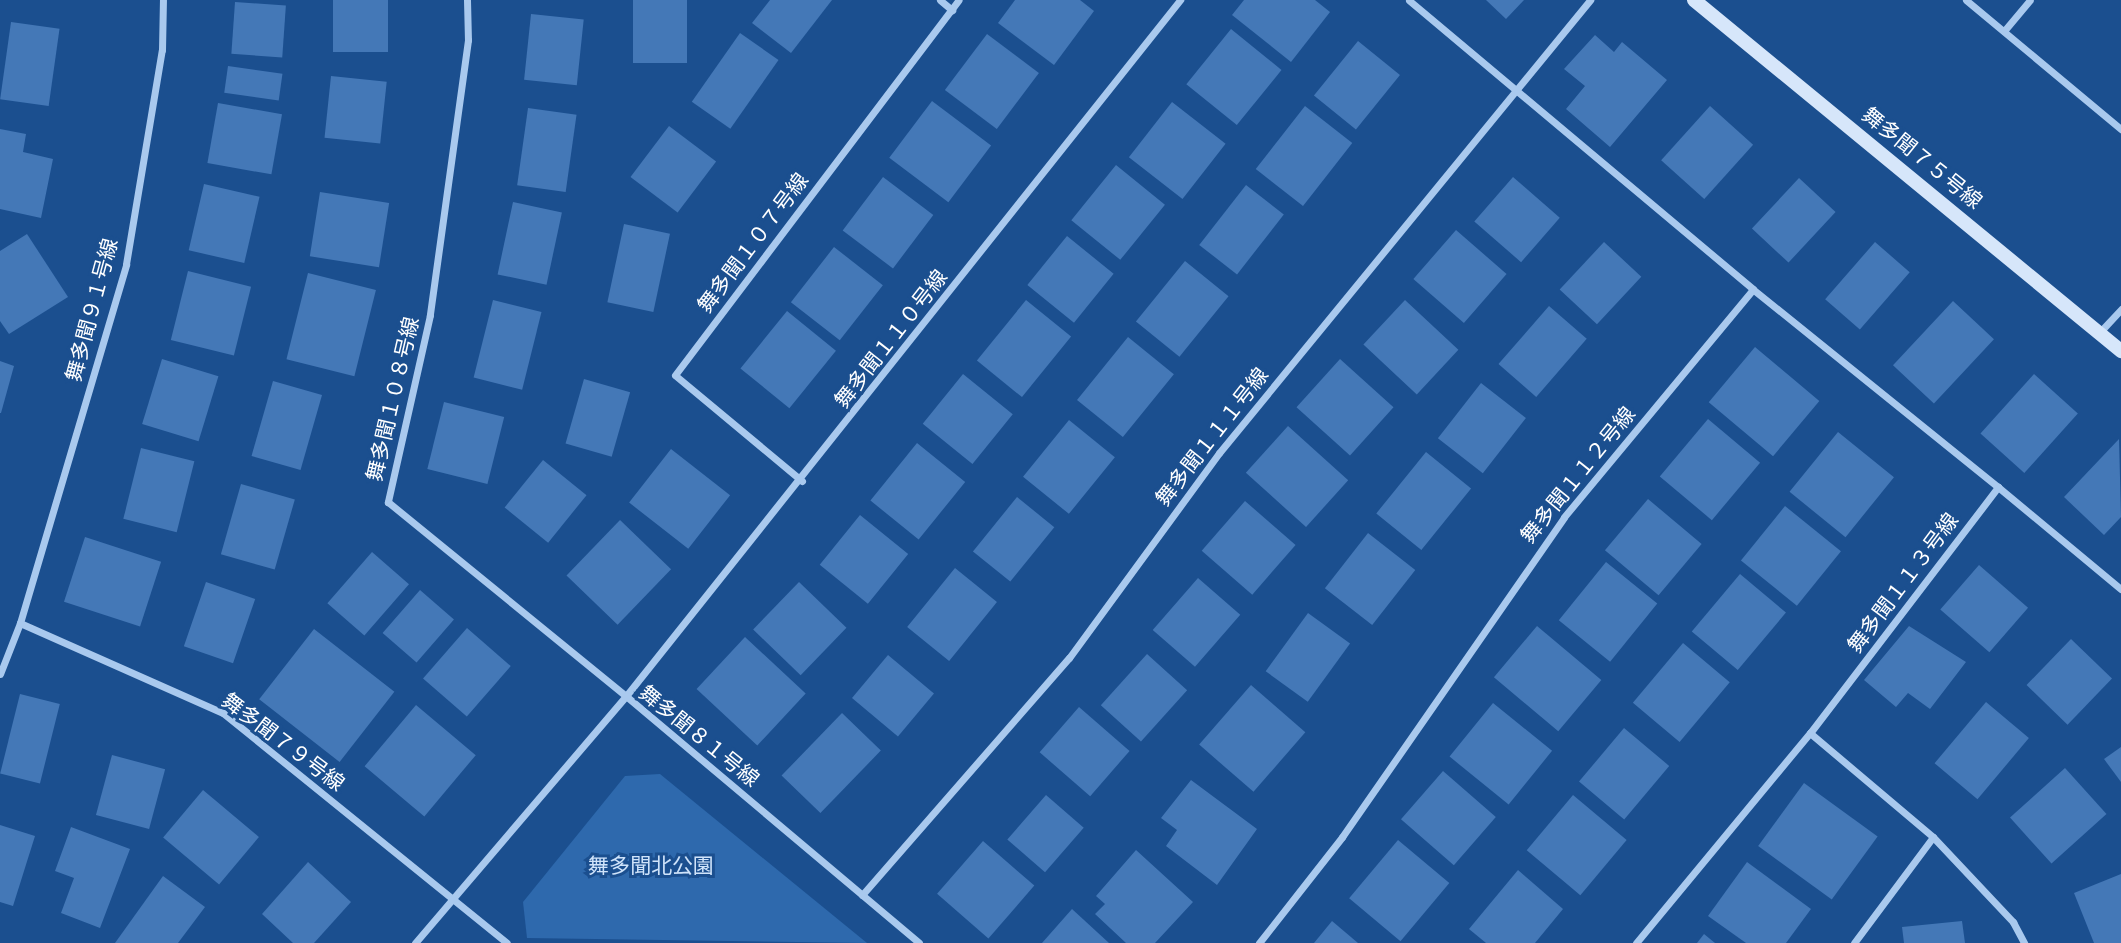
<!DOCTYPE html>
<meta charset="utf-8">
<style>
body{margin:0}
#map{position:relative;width:2121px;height:943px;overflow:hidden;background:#1b4f8f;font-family:"Source Sans 3","Noto Sans JP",sans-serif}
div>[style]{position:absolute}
.green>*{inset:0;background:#2e69ad}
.building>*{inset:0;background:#4478b7;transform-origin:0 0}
.street>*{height:7px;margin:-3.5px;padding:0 3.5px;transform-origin:3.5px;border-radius:3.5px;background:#a9c9ee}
.secondary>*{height:14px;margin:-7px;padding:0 7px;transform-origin:7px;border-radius:7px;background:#d6e6fa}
span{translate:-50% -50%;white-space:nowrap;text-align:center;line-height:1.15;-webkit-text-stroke:6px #1b4f8f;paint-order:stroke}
.street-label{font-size:21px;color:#fff}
.park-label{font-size:21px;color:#cfe3fa}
</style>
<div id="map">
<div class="green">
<div style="clip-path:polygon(660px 774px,867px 943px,527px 938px,523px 902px,625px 776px)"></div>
</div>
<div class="building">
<div style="left:333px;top:0;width:55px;height:52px"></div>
<div style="left:633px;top:0;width:54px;height:63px"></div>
<div style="clip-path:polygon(770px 0,832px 0,791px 53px,752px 23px)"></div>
<div style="clip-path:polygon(1015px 0,1080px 0,1094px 11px,1054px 65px,998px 23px)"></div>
<div style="clip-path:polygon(1244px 0,1315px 0,1330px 12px,1291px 62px,1232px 15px)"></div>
<div style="clip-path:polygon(1486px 0,1524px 0,1506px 19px)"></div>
<div style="left:235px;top:2px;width:51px;height:52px;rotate:4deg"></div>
<div style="left:531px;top:14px;width:53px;height:66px;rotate:6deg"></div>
<div style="left:11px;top:22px;width:49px;height:78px;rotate:8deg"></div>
<div style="left:1231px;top:29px;width:65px;height:71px;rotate:39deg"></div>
<div style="left:740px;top:33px;width:47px;height:84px;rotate:35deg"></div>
<div style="left:987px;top:34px;width:65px;height:70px;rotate:37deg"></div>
<div style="clip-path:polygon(1595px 35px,1614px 52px,1622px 42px,1667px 80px,1610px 147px,1566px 109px,1585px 86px,1564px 69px)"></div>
<div style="left:1358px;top:41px;width:54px;height:70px;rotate:39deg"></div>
<div style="left:228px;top:66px;width:55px;height:27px;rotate:8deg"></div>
<div style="left:331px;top:76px;width:56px;height:62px;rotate:6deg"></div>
<div style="left:932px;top:101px;width:74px;height:71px;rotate:37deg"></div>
<div style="left:1172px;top:102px;width:68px;height:70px;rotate:38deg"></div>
<div style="left:218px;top:103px;width:65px;height:61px;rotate:10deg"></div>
<div style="left:1305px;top:106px;width:60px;height:80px;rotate:38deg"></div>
<div style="left:1710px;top:106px;width:58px;height:73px;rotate:42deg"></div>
<div style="left:528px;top:108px;width:49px;height:78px;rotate:8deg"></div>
<div style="left:669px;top:126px;width:59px;height:64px;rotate:37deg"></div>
<div style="clip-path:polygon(0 129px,26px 134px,23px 152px,53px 159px,41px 218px,0 209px)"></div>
<div style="left:1116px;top:165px;width:63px;height:71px;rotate:39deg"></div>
<div style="left:883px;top:177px;width:63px;height:67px;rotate:37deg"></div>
<div style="left:1513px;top:177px;width:62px;height:59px;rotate:41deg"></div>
<div style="left:1799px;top:178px;width:50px;height:69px;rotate:43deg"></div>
<div style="left:204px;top:184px;width:57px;height:68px;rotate:13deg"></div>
<div style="left:1246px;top:185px;width:48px;height:76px;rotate:38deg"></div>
<div style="left:320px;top:192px;width:70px;height:65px;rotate:9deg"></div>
<div style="left:513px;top:202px;width:50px;height:74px;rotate:12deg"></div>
<div style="left:624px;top:224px;width:47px;height:80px;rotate:12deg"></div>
<div style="left:1456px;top:230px;width:67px;height:65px;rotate:41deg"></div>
<div style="clip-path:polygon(27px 234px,68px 297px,9px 334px,0 321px,0 251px)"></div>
<div style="left:1067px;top:236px;width:60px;height:63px;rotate:39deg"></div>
<div style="left:1604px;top:242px;width:51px;height:65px;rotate:43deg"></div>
<div style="left:1875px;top:242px;width:46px;height:76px;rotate:41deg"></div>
<div style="left:834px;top:247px;width:62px;height:70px;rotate:38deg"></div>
<div style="left:1185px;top:261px;width:56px;height:78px;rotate:39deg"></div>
<div style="left:188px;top:271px;width:65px;height:71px;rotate:14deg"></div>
<div style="left:308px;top:273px;width:70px;height:89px;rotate:14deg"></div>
<div style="left:493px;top:300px;width:50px;height:80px;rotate:14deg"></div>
<div style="left:1026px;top:300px;width:58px;height:78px;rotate:39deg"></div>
<div style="left:1405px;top:300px;width:73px;height:61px;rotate:43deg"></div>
<div style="left:1953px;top:301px;width:56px;height:88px;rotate:43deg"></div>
<div style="left:1549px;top:306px;width:50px;height:77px;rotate:41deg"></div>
<div style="left:787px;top:311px;width:63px;height:74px;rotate:39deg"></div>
<div style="left:1128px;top:337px;width:59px;height:81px;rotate:39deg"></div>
<div style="left:1755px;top:347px;width:84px;height:72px;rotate:40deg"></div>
<div style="left:162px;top:359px;width:59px;height:68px;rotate:17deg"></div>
<div style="left:1340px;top:359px;width:72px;height:65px;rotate:42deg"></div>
<div style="clip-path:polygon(0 361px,14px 366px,1px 413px,0 413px)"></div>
<div style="left:963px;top:374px;width:64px;height:64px;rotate:39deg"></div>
<div style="left:2034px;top:374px;width:59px;height:80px;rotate:42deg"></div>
<div style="left:584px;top:379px;width:48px;height:67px;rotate:16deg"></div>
<div style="left:273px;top:381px;width:51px;height:78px;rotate:16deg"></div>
<div style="left:1481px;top:383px;width:57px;height:70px;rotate:38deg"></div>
<div style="left:444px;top:402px;width:62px;height:69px;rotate:14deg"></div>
<div style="left:1708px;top:419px;width:68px;height:75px;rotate:40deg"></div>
<div style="left:1069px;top:420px;width:59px;height:73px;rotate:39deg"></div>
<div style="left:1288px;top:426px;width:81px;height:63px;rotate:42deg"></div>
<div style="left:1838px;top:432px;width:72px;height:77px;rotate:39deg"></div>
<div style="clip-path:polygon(2119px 439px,2121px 517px,2104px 535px,2064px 497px)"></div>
<div style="left:917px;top:443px;width:62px;height:74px;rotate:39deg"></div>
<div style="left:141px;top:448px;width:55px;height:73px;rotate:14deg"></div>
<div style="left:671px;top:449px;width:75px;height:68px;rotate:38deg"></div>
<div style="left:1426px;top:452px;width:58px;height:79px;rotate:39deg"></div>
<div style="left:543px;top:460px;width:56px;height:61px;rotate:39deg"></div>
<div style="left:241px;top:484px;width:56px;height:73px;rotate:16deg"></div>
<div style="left:1017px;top:497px;width:48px;height:70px;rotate:39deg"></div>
<div style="left:1648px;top:499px;width:70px;height:67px;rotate:40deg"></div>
<div style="left:1245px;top:501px;width:67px;height:66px;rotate:41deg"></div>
<div style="left:1785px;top:506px;width:72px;height:70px;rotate:39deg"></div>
<div style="left:860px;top:515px;width:62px;height:64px;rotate:39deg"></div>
<div style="left:620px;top:520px;width:71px;height:77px;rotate:44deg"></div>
<div style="left:1368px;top:533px;width:60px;height:70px;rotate:38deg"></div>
<div style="left:85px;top:537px;width:80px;height:68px;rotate:18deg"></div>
<div style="left:372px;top:552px;width:49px;height:68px;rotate:41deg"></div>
<div style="left:1606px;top:562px;width:66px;height:75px;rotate:39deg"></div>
<div style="left:1979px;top:565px;width:65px;height:59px;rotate:41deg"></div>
<div style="left:955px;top:568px;width:54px;height:76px;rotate:39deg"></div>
<div style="left:1740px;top:574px;width:60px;height:75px;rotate:40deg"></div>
<div style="left:1198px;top:578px;width:56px;height:69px;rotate:41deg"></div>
<div style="left:206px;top:582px;width:52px;height:68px;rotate:19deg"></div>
<div style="left:799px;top:582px;width:66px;height:66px;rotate:44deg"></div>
<div style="left:420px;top:590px;width:45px;height:57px;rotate:41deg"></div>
<div style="left:1308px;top:613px;width:52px;height:72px;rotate:36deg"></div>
<div style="left:1537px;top:626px;width:84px;height:67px;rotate:40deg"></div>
<div style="clip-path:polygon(1909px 626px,1966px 662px,1930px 709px,1908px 693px,1896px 707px,1864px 680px)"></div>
<div style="left:467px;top:628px;width:58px;height:67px;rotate:41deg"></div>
<div style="left:314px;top:629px;width:102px;height:89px;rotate:38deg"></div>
<div style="left:745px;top:637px;width:83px;height:71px;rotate:43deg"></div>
<div style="left:2071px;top:639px;width:57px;height:64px;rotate:44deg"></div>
<div style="left:1683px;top:643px;width:61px;height:78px;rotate:40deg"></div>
<div style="left:1147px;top:654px;width:54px;height:69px;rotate:42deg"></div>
<div style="left:888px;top:655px;width:60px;height:56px;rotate:40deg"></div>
<div style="left:1251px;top:685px;width:72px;height:79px;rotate:41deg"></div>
<div style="left:20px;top:694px;width:41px;height:82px;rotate:14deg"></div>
<div style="left:1986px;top:702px;width:56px;height:80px;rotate:40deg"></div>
<div style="left:1493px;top:703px;width:76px;height:69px;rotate:39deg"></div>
<div style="left:416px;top:705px;width:78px;height:80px;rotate:40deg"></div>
<div style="left:1079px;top:707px;width:67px;height:60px;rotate:41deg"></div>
<div style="left:842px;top:713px;width:54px;height:87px;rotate:44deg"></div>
<div style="left:1624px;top:728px;width:59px;height:70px;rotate:40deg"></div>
<div style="clip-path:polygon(2121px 747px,2121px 782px,2104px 759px)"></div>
<div style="left:112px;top:755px;width:55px;height:62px;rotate:15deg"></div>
<div style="left:2065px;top:768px;width:62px;height:74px;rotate:48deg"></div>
<div style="left:1443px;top:771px;width:70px;height:64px;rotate:41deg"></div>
<div style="clip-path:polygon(1191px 780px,1257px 829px,1217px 885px,1166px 846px,1177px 830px,1161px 818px)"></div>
<div style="left:1804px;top:783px;width:91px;height:78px;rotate:36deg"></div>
<div style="left:203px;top:790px;width:73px;height:62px;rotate:40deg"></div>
<div style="left:1046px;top:795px;width:50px;height:59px;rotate:41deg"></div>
<div style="left:1573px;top:795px;width:70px;height:72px;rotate:40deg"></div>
<div style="clip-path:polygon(0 825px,35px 836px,13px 906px,0 902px)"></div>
<div style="clip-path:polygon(71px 827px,130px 849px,100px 928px,61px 913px,74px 878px,55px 871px)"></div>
<div style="left:1398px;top:840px;width:67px;height:76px;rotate:40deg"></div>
<div style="left:983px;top:841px;width:68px;height:70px;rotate:41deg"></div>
<div style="clip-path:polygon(1136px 850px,1193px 902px,1155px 943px,1126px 943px,1095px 914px,1105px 904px,1096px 896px)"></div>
<div style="clip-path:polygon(308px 862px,351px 902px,314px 943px,293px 943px,262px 914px)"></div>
<div style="clip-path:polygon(1747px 862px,1811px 909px,1786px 943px,1746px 943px,1708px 916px)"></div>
<div style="clip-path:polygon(1518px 870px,1563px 909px,1535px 943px,1486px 943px,1469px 929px)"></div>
<div style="clip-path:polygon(2121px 874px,2121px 943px,2094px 943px,2074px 893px)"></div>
<div style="clip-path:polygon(163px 876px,205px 907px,178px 943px,115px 943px)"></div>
<div style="clip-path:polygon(1072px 909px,1109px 943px,1042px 943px)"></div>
<div style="clip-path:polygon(1332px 921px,1358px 943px,1314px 943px)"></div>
<div style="clip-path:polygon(1962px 921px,1965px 943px,1904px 943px,1902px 927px)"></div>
<div style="clip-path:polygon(1704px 934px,1715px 943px,1697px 943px)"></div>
</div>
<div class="street">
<div style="left:467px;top:0;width:40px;rotate:88.6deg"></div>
<div style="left:468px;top:40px;width:278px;rotate:97.9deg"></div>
<div style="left:430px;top:315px;width:192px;rotate:102.7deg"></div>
<div style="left:388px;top:502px;width:307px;rotate:39.2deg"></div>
<div style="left:626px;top:696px;width:890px;rotate:-51.48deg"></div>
<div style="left:940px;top:0;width:16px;rotate:40deg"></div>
<div style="left:1966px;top:0;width:202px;rotate:39.8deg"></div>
<div style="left:2004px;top:31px;width:40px;rotate:-50deg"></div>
<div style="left:2099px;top:333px;width:33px;rotate:-47deg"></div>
<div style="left:802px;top:481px;width:165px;rotate:-140.2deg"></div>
<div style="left:675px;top:375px;width:470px;rotate:-52.9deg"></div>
<div style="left:1998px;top:487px;width:160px;rotate:39.7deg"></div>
<div style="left:20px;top:623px;width:374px;rotate:-73.5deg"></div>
<div style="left:126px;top:264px;width:217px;rotate:-80.5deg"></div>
<div style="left:162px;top:50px;width:50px;rotate:-88.9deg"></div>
<div style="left:0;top:674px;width:55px;rotate:-68.6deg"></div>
<div style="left:20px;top:623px;width:222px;rotate:23.9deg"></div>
<div style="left:223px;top:713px;width:365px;rotate:39deg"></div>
<div style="left:1810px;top:733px;width:161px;rotate:40.2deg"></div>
<div style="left:1933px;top:837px;width:132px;rotate:126.7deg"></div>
<div style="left:1933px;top:837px;width:117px;rotate:46.7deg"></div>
<div style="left:2013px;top:922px;width:24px;rotate:62deg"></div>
<div style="left:862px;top:895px;width:315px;rotate:-48.9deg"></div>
<div style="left:1069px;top:658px;width:254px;rotate:-53.8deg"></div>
<div style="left:1219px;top:453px;width:586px;rotate:-50.68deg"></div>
<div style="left:415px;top:943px;width:325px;rotate:-49.5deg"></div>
<div style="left:626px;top:696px;width:383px;rotate:40.1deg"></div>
<div style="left:1259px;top:943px;width:135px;rotate:-51.9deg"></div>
<div style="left:1342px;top:837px;width:389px;rotate:-55.2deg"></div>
<div style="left:1564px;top:517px;width:296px;rotate:-50.3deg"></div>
<div style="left:1753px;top:289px;width:449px;rotate:-140deg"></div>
<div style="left:1636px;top:943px;width:273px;rotate:-50.4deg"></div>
<div style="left:1810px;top:733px;width:310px;rotate:-52.6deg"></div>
<div style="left:1998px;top:487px;width:315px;rotate:-141.1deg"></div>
</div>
<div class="secondary">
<div style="left:1694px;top:0;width:553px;rotate:39.42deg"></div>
</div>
<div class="street-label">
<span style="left:1922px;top:158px;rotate:39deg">舞多聞７５号線</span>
<span style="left:753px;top:243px;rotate:-53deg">舞多聞１０７号線</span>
<span style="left:92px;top:310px;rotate:-75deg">舞多聞９１号線</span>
<span style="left:891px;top:339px;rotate:-52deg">舞多聞１１０号線</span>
<span style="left:393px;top:399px;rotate:-77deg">舞多聞１０８号線</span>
<span style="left:1212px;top:437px;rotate:-52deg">舞多聞１１１号線</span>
<span style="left:1578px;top:475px;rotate:-51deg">舞多聞１１２号線</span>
<span style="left:1903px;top:583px;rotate:-53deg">舞多聞１１３号線</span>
<span style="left:699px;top:736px;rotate:39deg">舞多聞８１号線</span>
<span style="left:283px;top:742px;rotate:37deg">舞多聞７９号線</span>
</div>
<div class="park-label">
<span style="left:651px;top:866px">舞多聞北公園</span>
</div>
</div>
